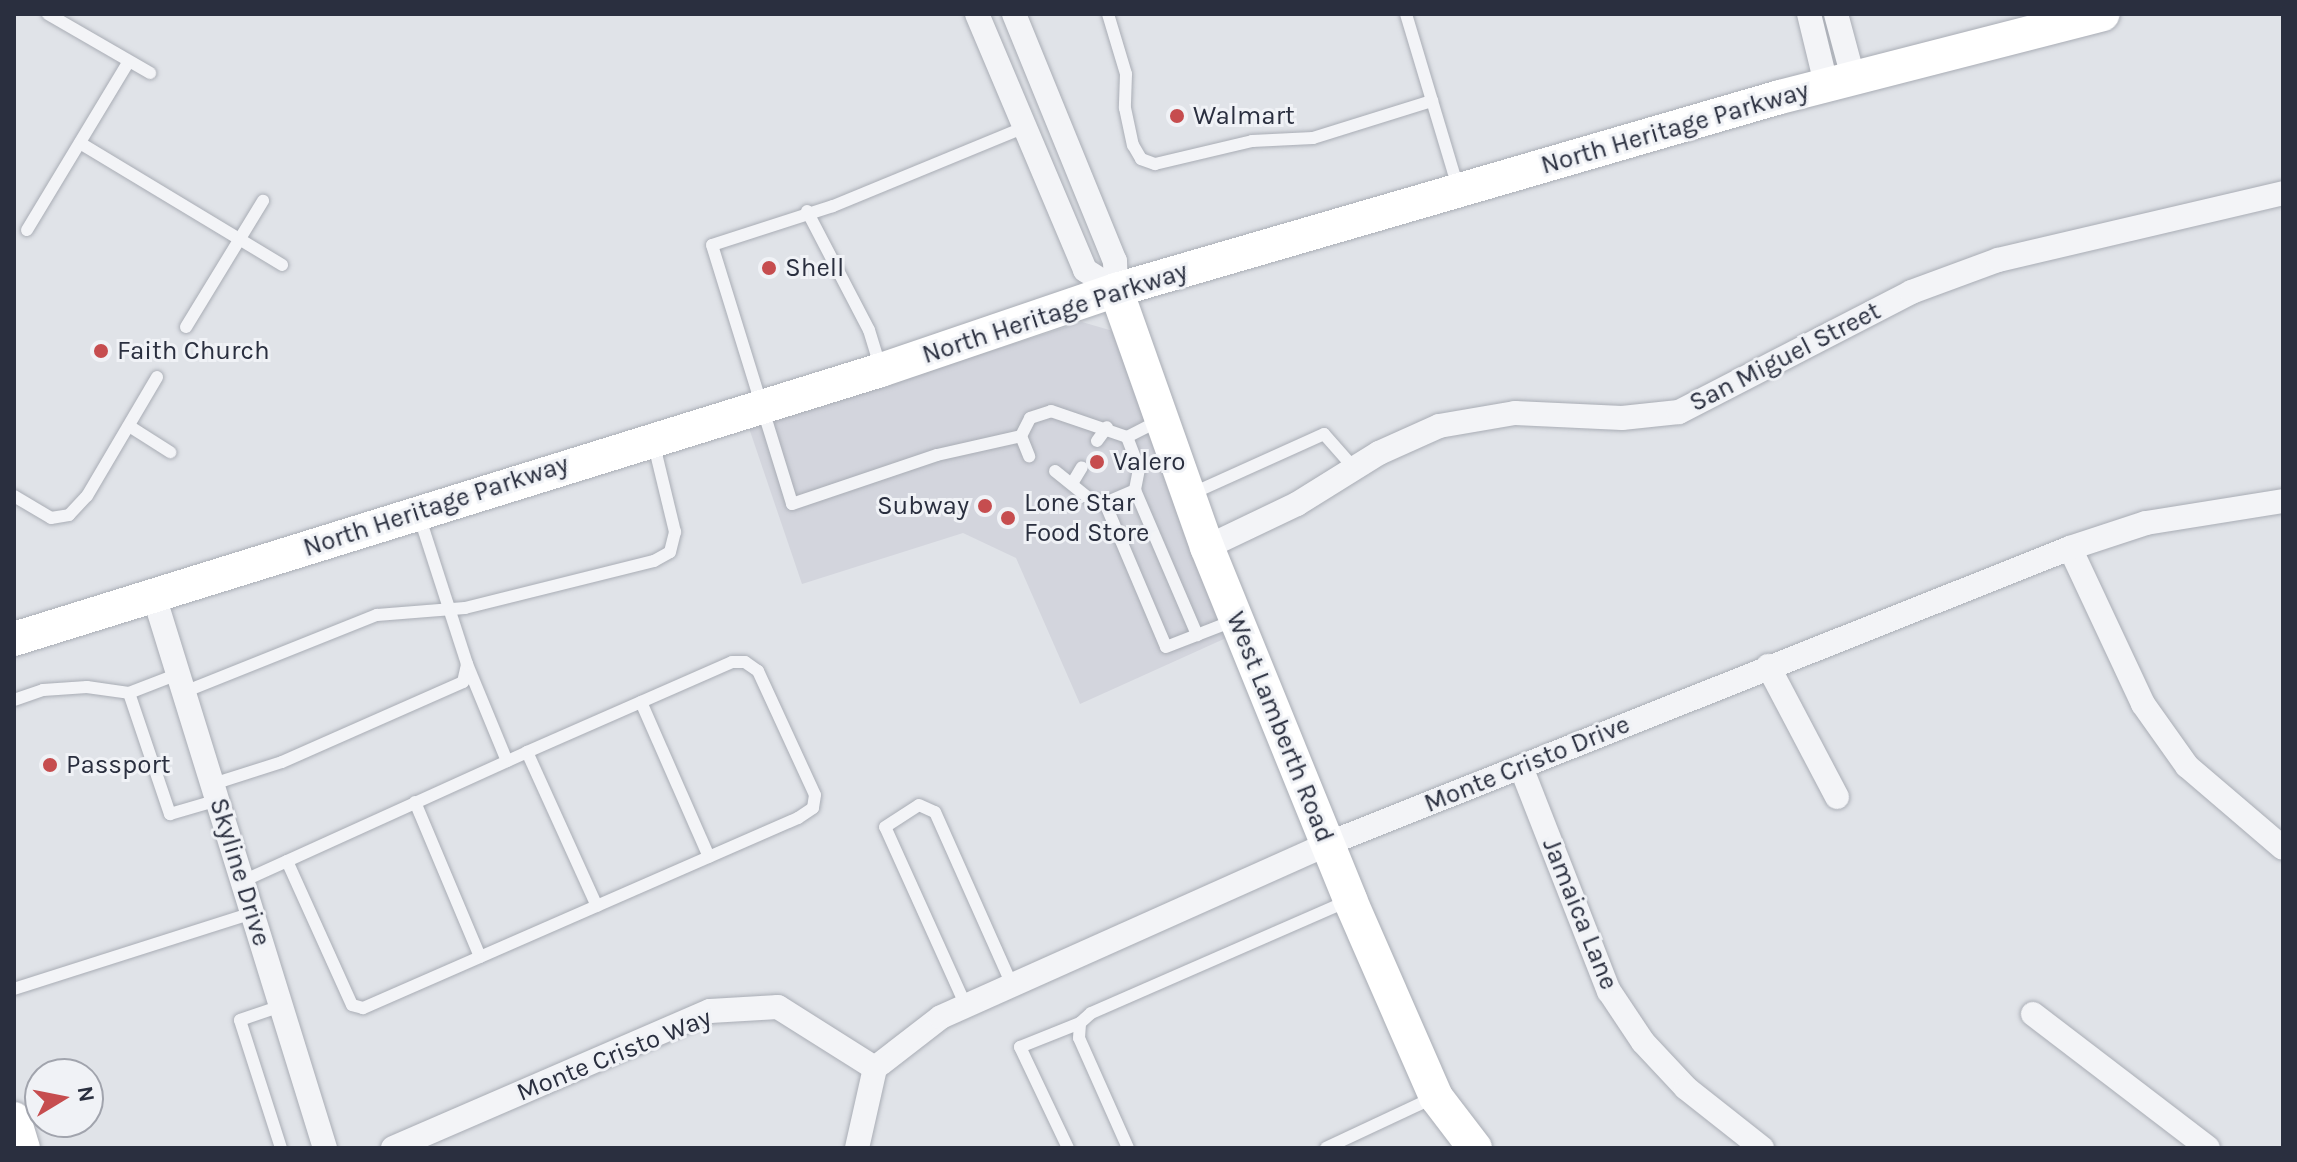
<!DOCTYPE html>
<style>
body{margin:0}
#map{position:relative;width:2297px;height:1162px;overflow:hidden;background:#e0e3e8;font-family:Karla,sans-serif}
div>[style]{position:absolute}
.built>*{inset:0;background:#d3d5dd}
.roads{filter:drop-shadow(0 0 2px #a9adb5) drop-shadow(0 0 2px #a9adb5)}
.lane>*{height:12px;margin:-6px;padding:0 6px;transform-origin:6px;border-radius:6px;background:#f3f4f7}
.street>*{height:24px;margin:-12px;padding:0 12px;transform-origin:12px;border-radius:12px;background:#f3f4f7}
.secondary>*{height:34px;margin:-17px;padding:0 17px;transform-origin:17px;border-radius:17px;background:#fff}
.dots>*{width:22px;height:22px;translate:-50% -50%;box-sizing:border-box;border:4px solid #f0f2f6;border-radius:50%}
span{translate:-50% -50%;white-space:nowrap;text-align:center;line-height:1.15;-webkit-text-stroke:6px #f0f2f6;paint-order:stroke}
.poi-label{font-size:26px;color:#2a2f3f}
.left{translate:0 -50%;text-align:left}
.right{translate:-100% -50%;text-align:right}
.street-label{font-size:26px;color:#2a2f3f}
.frame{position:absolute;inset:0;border:16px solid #2a2f3f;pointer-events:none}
.north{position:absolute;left:24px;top:1058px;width:80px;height:80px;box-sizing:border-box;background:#f0f2f6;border:2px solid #a1a4ad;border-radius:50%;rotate:80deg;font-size:22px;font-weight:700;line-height:32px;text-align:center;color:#2a2f3f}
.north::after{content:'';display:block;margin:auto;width:28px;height:36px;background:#c64d4f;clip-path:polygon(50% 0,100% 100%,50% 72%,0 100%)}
</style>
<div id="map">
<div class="built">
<div style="clip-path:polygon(1082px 322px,1113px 331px,1235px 634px,1080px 704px,1016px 558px,963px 533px,802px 584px,749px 428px)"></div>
</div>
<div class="roads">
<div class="lane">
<div style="left:48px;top:14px;width:118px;rotate:30deg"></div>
<div style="left:1108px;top:14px;width:63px;rotate:73.3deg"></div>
<div style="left:1126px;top:74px;width:34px;rotate:92deg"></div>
<div style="left:1125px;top:108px;width:38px;rotate:78deg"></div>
<div style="left:1133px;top:145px;width:16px;rotate:60deg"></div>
<div style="left:1141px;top:159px;width:15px;rotate:20deg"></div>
<div style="left:1155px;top:164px;width:100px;rotate:-13.3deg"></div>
<div style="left:1252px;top:141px;width:61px;rotate:-2.8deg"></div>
<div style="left:1313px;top:138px;width:125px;rotate:-17.3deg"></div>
<div style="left:1406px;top:14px;width:181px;rotate:73.3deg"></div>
<div style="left:1025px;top:127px;width:208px;rotate:157.6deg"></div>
<div style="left:833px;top:206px;width:127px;rotate:162.1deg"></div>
<div style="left:712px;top:245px;width:271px;rotate:72.8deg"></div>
<div style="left:792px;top:504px;width:153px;rotate:-18.7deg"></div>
<div style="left:937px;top:455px;width:86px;rotate:-12.7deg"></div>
<div style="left:1021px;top:436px;width:22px;rotate:68deg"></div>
<div style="left:80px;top:143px;width:236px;rotate:31.1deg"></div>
<div style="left:807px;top:211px;width:134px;rotate:62.5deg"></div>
<div style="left:869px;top:330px;width:39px;rotate:73deg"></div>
<div style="left:27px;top:230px;width:197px;rotate:-58.9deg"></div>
<div style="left:186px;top:327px;width:148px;rotate:-58.6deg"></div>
<div style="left:129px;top:426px;width:49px;rotate:32.4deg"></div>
<div style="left:1021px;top:436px;width:20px;rotate:-63deg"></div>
<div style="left:1030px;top:418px;width:22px;rotate:-18deg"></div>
<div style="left:1051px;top:411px;width:80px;rotate:18.9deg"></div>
<div style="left:1127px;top:437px;width:34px;rotate:69deg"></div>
<div style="left:1139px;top:469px;width:21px;rotate:101deg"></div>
<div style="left:1135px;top:490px;width:158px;rotate:66.8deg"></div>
<div style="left:1127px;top:437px;width:36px;rotate:-27deg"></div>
<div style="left:1097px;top:441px;width:17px;rotate:-54deg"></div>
<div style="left:1055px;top:471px;width:46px;rotate:38.9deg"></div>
<div style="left:1091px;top:500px;width:14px;rotate:12deg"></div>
<div style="left:1105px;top:503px;width:156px;rotate:67deg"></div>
<div style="left:1166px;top:647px;width:72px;rotate:-21.2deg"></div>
<div style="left:1073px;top:482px;width:17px;rotate:-59deg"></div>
<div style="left:1191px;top:494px;width:146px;rotate:-24.3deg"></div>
<div style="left:1324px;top:434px;width:45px;rotate:48.6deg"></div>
<div style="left:14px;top:496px;width:43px;rotate:30.7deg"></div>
<div style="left:51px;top:518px;width:18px;rotate:-9deg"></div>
<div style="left:69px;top:515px;width:26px;rotate:-47deg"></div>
<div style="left:87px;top:496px;width:138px;rotate:-59.5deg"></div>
<div style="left:1105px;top:503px;width:33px;rotate:-23deg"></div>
<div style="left:467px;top:664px;width:105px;rotate:67.6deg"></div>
<div style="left:178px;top:674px;width:53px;rotate:158.8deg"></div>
<div style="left:129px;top:693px;width:128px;rotate:71.3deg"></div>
<div style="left:170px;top:814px;width:50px;rotate:-16.3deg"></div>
<div style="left:184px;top:692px;width:208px;rotate:-21.8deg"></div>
<div style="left:377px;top:615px;width:88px;rotate:-4.5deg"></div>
<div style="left:465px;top:608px;width:195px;rotate:-14deg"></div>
<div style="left:654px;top:561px;width:18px;rotate:-29deg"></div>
<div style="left:670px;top:552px;width:21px;rotate:-76deg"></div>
<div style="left:675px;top:532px;width:89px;rotate:-103.6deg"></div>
<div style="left:14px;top:700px;width:31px;rotate:-19deg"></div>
<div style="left:43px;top:690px;width:44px;rotate:-3.9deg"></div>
<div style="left:87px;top:687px;width:42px;rotate:8.1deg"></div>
<div style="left:641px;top:702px;width:169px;rotate:66.3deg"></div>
<div style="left:527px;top:752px;width:169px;rotate:65.6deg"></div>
<div style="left:213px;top:784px;width:72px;rotate:-17.7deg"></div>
<div style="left:282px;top:762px;width:198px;rotate:-23.8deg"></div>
<div style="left:463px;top:682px;width:18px;rotate:-77deg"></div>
<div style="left:467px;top:664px;width:157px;rotate:-107.9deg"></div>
<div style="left:415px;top:802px;width:168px;rotate:67.2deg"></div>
<div style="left:243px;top:881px;width:312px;rotate:-24.4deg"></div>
<div style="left:527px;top:752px;width:224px;rotate:-23.7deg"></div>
<div style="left:732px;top:662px;width:13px"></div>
<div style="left:745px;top:662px;width:16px;rotate:35deg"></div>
<div style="left:758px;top:671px;width:136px;rotate:65.3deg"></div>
<div style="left:815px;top:795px;width:13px;rotate:99deg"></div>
<div style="left:813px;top:808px;width:18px;rotate:146deg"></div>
<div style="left:798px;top:818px;width:475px;rotate:156.4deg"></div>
<div style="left:363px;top:1008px;width:11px;rotate:-165deg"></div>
<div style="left:352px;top:1005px;width:158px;rotate:-114.3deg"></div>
<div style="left:14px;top:989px;width:250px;rotate:-17.7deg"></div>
<div style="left:966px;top:1006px;width:196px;rotate:-114.3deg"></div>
<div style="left:885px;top:827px;width:40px;rotate:-32.9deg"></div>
<div style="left:919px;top:805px;width:17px;rotate:24deg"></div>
<div style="left:935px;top:812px;width:189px;rotate:66deg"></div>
<div style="left:281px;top:1148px;width:134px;rotate:-107.8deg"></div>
<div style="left:240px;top:1020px;width:43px;rotate:-18.9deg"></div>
<div style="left:1068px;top:1148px;width:112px;rotate:-115.4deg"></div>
<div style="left:1020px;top:1047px;width:65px;rotate:-21.8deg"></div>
<div style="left:1128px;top:1148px;width:120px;rotate:-114deg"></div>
<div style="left:1079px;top:1038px;width:15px;rotate:-86deg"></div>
<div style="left:1080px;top:1023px;width:15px;rotate:-42deg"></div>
<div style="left:1091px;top:1013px;width:279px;rotate:-23.6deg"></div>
<div style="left:1326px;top:1148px;width:120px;rotate:-25.1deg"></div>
</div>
<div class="street">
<div style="left:977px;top:14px;width:278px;rotate:67.1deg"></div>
<div style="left:1085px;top:270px;width:37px;rotate:33deg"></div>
<div style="left:1014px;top:14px;width:267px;rotate:67.8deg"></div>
<div style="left:1115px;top:261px;width:29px;rotate:88deg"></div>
<div style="left:1809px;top:14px;width:72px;rotate:76.3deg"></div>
<div style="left:1836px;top:14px;width:65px;rotate:74.9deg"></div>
<div style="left:1207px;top:547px;width:100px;rotate:-25.5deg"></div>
<div style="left:1297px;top:504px;width:97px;rotate:-31.9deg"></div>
<div style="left:1379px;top:453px;width:66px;rotate:-24.2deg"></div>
<div style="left:1439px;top:426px;width:77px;rotate:-9.7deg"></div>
<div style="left:1515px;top:413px;width:107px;rotate:2.7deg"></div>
<div style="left:1622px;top:418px;width:57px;rotate:-6deg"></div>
<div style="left:1679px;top:412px;width:261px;rotate:-27.3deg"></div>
<div style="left:1911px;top:292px;width:93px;rotate:-20.2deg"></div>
<div style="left:1998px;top:260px;width:293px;rotate:-13.2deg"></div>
<div style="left:2070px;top:548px;width:172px;rotate:64.9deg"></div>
<div style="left:2143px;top:704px;width:76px;rotate:54.6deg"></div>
<div style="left:2187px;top:766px;width:126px;rotate:40.5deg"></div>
<div style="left:154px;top:596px;width:578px;rotate:72.79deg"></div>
<div style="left:1768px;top:666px;width:148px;rotate:62.2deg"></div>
<div style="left:1521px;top:767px;width:241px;rotate:68.6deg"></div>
<div style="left:1609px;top:991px;width:61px;rotate:56.3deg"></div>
<div style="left:1643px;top:1042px;width:63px;rotate:46.9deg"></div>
<div style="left:1686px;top:1088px;width:97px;rotate:38.3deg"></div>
<div style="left:2033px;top:1014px;width:220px;rotate:37.4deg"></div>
<div style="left:393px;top:1148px;width:345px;rotate:-23.4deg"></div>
<div style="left:710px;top:1011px;width:68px;rotate:-3.4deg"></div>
<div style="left:778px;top:1007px;width:115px;rotate:32.2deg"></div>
<div style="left:857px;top:1148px;width:82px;rotate:-77.3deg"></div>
<div style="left:875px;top:1068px;width:83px;rotate:-37.7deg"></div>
<div style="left:941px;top:1017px;width:423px;rotate:-24.1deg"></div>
<div style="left:1327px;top:844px;width:800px;rotate:-21.72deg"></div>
<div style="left:2070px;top:548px;width:80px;rotate:-18.2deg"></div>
<div style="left:2146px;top:523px;width:139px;rotate:-9.1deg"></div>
</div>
<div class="secondary">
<div style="left:1116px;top:290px;width:273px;rotate:70.5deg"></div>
<div style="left:1207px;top:547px;width:381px;rotate:67.9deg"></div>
<div style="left:1350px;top:900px;width:215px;rotate:66.4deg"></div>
<div style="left:1436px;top:1097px;width:64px;rotate:52.6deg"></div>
<div style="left:14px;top:639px;width:908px;rotate:-17.24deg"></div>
<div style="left:881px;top:370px;width:248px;rotate:-18.8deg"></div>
<div style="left:1116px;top:290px;width:691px;rotate:-16.21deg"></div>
<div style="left:1780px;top:97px;width:333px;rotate:-14.4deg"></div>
<div style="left:14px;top:1119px;width:30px;rotate:73deg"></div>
</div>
</div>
<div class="dots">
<div style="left:1177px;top:116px;background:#c64d4f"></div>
<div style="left:769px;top:268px;background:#c64d4f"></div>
<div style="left:101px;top:351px;background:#c64d4f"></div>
<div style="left:1097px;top:462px;background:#c64d4f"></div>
<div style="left:985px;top:506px;background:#c64d4f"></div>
<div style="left:1008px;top:518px;background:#c64d4f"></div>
<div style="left:50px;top:765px;background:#c64d4f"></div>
</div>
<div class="poi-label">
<span class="left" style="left:1193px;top:116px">Walmart</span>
<span class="left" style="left:785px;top:268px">Shell</span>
<span class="left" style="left:117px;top:351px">Faith Church</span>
<span class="left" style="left:1113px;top:462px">Valero</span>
<span class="left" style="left:1024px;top:518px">Lone Star<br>Food Store</span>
<span class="right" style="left:969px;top:506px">Subway</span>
<span class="left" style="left:66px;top:765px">Passport</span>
</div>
<div class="street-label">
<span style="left:1675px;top:128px;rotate:-16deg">North Heritage Parkway</span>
<span style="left:1055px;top:313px;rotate:-18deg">North Heritage Parkway</span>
<span style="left:1785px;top:357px;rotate:-27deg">San Miguel Street</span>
<span style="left:436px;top:506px;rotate:-18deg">North Heritage Parkway</span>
<span style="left:1280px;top:727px;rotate:68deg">West Lamberth Road</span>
<span style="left:1527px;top:764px;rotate:-22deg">Monte Cristo Drive</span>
<span style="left:240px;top:872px;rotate:73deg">Skyline Drive</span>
<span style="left:1580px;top:914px;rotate:68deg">Jamaica Lane</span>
<span style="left:614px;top:1055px;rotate:-22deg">Monte Cristo Way</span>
</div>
<div class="frame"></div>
<div class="north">N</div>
</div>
